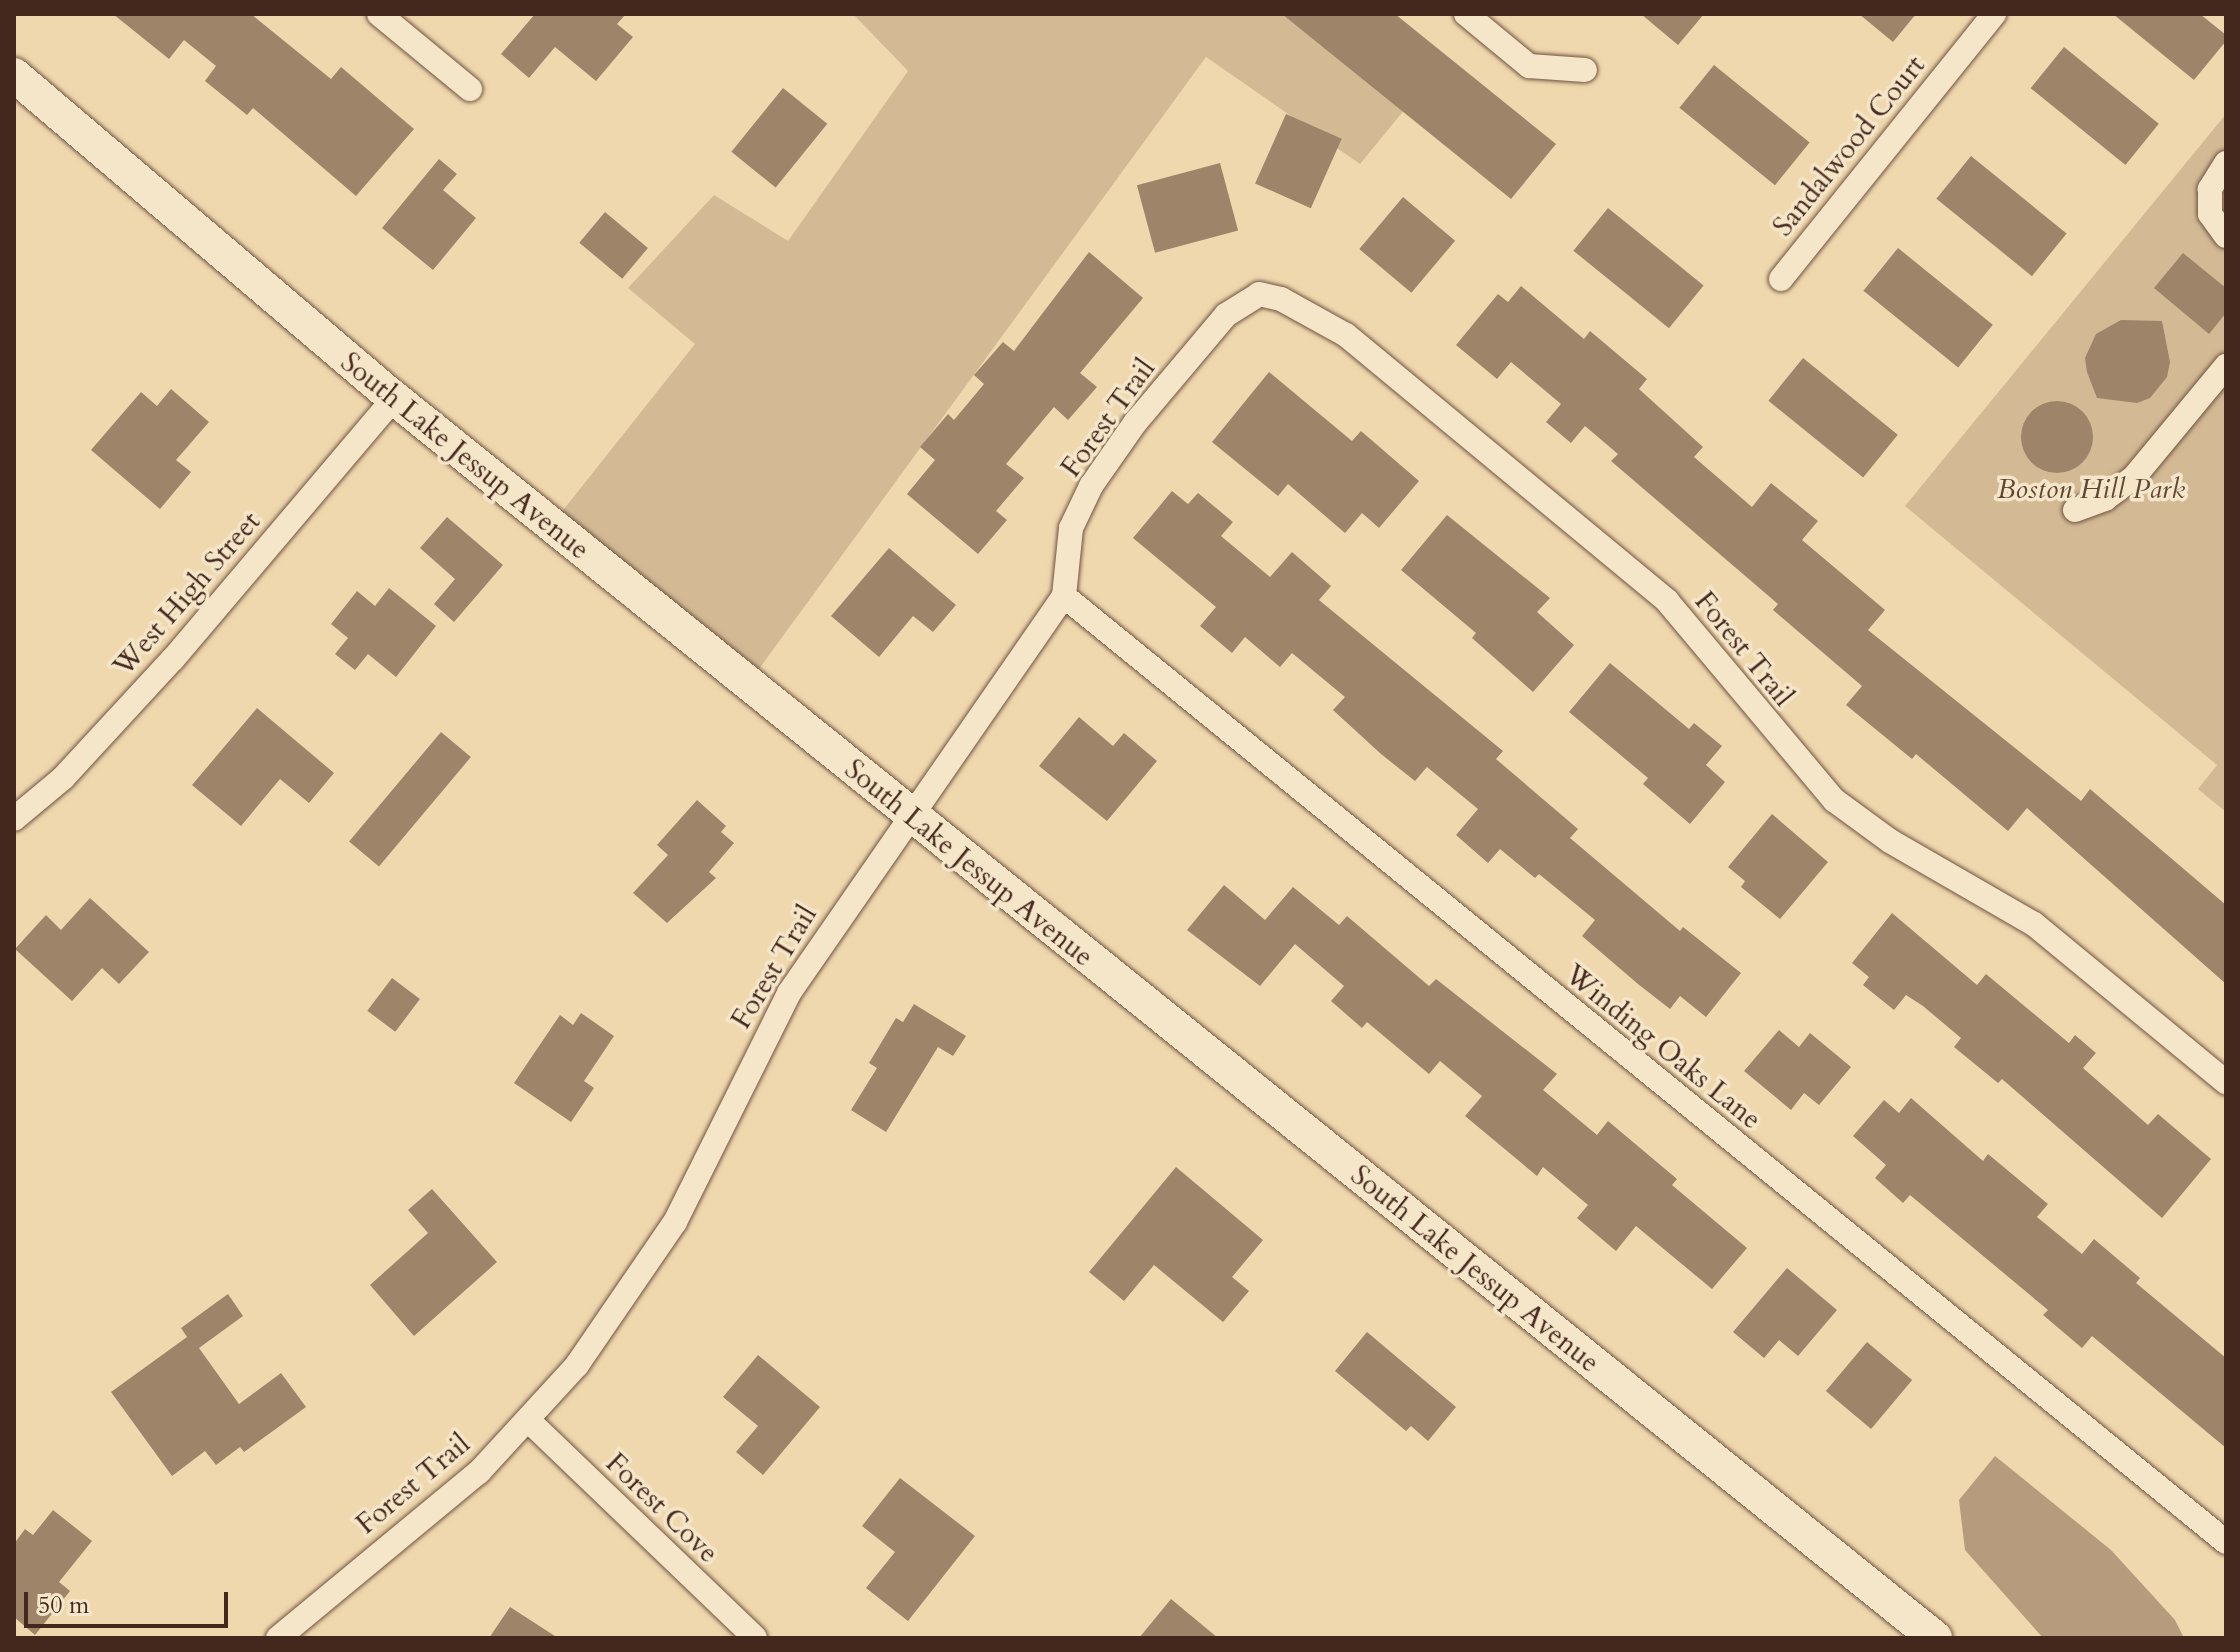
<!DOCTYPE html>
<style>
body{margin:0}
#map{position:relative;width:2240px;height:1652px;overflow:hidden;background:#f0d8ae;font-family:Cardo,serif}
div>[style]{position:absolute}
.green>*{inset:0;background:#d3ba95}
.water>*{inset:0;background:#b69c7d}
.building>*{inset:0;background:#9e8468;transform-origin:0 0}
.round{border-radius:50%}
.roads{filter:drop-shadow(0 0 2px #705441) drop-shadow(0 0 2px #705441)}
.street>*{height:24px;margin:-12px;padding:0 12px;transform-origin:12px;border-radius:12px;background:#f5e6ca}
.secondary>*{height:34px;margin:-17px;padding:0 17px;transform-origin:17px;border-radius:17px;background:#f5e6ca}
span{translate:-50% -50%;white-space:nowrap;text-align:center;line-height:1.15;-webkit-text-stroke:7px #f5e6ca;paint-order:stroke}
.street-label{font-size:28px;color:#45281d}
.park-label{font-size:28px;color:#614535;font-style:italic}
.frame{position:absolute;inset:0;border:16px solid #45281d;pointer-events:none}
.scale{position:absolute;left:24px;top:1592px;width:204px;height:36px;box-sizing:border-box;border:4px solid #45281d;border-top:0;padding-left:10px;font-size:24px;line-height:28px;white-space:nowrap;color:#45281d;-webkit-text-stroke:6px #f5e6ca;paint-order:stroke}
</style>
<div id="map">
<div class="green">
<div style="clip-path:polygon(853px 14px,1333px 14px,1419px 92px,1360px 164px,1206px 57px,756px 673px,560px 514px,695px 344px,628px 288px,714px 195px,788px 241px,908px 71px)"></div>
<div style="clip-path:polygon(2226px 114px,2226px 812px,2198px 789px,2217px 765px,1905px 506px)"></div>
</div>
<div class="water">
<div style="clip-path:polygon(1995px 1456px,2111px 1550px,2175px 1620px,2184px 1638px,2043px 1638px,1965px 1550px,1959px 1500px)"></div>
</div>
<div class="building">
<div style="clip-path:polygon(113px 14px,251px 14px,331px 79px,341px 67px,414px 129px,356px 196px,253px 108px,247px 115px,205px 81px,216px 66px,184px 40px,169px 59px)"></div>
<div style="clip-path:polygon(535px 14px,626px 14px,617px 24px,633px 37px,596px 81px,555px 47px,529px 78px,501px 54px)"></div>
<div style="clip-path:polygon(1282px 14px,1395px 14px,1556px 144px,1511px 199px)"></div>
<div style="clip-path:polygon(1641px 14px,1704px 14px,1678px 45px)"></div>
<div style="clip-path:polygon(1859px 14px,1916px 14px,1893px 42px)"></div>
<div style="clip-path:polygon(2113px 14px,2200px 14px,2226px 35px,2226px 41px,2194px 80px)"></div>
<div style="left:2064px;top:47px;width:122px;height:53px;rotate:39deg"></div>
<div style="left:1714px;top:65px;width:123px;height:55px;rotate:39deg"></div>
<div style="left:783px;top:88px;width:57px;height:82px;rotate:39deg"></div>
<div style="left:1286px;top:114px;width:61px;height:76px;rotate:24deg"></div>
<div style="left:1971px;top:156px;width:123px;height:55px;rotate:39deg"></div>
<div style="clip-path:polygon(439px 159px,457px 174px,443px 190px,476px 218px,433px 270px,382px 228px)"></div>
<div style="left:1220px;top:163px;width:70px;height:86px;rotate:75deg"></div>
<div style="left:1403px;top:197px;width:68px;height:68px;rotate:40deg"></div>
<div style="left:1608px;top:208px;width:123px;height:55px;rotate:39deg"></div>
<div style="left:605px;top:212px;width:56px;height:40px;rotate:40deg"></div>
<div style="left:1898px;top:248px;width:122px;height:55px;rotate:39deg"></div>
<div style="clip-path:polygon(1089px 252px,1143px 298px,1080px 373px,1097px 387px,1068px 420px,1054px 407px,1006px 464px,1024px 478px,996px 511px,1007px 520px,978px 554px,907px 494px,935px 460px,920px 447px,948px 414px,954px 420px,984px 384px,974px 375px,1003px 342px,1014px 351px)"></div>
<div style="clip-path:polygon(2183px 253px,2226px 288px,2226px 313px,2209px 334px,2154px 288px)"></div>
<div style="clip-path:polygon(1521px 286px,1584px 339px,1590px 331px,1647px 379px,1639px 389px,1703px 447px,1694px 457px,1752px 507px,1771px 483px,1818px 521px,1802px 540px,1885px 610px,1868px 630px,2081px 801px,2090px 789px,2226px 905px,2226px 984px,2027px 808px,2008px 831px,1916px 754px,1912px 759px,1846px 705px,1862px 686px,1773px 610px,1778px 604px,1611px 461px,1618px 454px,1585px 426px,1571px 443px,1546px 422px,1561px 404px,1511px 362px,1497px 379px,1456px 345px,1498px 294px,1508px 302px)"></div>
<div style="clip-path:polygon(2121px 320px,2162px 321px,2170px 362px,2167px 377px,2150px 398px,2137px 403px,2097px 398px,2087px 372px,2085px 358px,2096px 334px)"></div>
<div style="left:1803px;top:358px;width:122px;height:55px;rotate:39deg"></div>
<div style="clip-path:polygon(1269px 372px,1352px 441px,1361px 431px,1419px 481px,1379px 528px,1362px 513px,1345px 533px,1288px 484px,1278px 496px,1212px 442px)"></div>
<div style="clip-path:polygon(171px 389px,209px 422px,176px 460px,191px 472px,160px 509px,91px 450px,141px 392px,157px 406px)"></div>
<div class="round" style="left:2021px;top:401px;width:72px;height:72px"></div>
<div style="clip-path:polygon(1172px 491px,1188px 504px,1198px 493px,1233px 522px,1221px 536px,1270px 577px,1292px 552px,1331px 586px,1319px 600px,1503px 751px,1496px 759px,1578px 829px,1570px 838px,1680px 931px,1683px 927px,1741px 973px,1706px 1017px,1680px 996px,1670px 1009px,1638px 984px,1582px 936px,1595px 920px,1539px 874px,1535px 878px,1500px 849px,1488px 863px,1456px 835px,1478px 809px,1427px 767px,1415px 781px,1381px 754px,1333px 710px,1345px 697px,1292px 653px,1280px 667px,1245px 637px,1232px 653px,1200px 626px,1216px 607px,1133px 538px)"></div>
<div style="clip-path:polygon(1447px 515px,1550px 598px,1537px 612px,1574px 645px,1533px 692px,1472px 638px,1476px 633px,1401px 570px)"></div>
<div style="clip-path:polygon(447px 517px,503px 565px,454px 622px,434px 604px,455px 579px,420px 548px)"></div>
<div style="clip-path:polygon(889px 548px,956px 605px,933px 632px,913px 616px,879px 657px,831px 616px)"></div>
<div style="clip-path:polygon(389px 588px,436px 626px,396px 677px,368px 654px,355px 670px,335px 654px,348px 638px,331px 624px,357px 591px,375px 606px)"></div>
<div style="clip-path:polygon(1610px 663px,1689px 729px,1694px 723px,1722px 746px,1706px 765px,1725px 782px,1690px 824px,1643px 784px,1648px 778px,1569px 712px)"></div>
<div style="clip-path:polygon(257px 708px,334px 773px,309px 803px,280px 779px,241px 826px,192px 785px)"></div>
<div style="clip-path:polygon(1079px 717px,1113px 746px,1124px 733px,1157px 761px,1107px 821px,1039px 766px)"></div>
<div style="left:441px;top:732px;width:39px;height:143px;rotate:40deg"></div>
<div style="clip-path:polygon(697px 800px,726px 826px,721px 832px,734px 843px,709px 872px,716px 878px,667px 923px,633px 893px,668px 855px,657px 845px)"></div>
<div style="clip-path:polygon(1772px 814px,1828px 862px,1780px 919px,1741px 887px,1745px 881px,1728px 867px)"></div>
<div style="clip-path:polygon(1224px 885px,1265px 920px,1293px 887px,1339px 925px,1347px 916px,1429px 986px,1436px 979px,1557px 1074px,1543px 1090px,1597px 1135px,1608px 1121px,1677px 1179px,1672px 1185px,1747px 1248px,1712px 1289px,1636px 1226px,1616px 1251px,1577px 1218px,1588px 1205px,1543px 1167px,1537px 1176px,1465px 1116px,1482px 1096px,1440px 1061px,1429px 1074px,1367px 1022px,1362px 1028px,1331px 1001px,1344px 986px,1295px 944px,1260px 986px,1187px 930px)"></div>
<div style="clip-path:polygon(90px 898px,149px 952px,119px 984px,102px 968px,72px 1001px,15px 949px,46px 915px,61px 930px)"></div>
<div style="clip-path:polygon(1892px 913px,1977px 985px,1986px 974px,2069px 1043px,2075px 1035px,2096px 1053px,2083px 1068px,2148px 1125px,2158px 1114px,2211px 1159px,2162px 1218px,2002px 1079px,1998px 1083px,1954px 1047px,1961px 1038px,1923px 1006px,1906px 995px,1894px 1010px,1863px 985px,1869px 977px,1852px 963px)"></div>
<div style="left:392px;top:978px;width:35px;height:41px;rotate:37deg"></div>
<div style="clip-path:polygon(914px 1004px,966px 1036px,953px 1056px,938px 1047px,886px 1132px,851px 1110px,877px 1068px,869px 1063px,896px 1018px,903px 1022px)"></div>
<div style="clip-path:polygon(581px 1013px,614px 1036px,584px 1081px,594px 1088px,571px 1122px,514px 1083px,560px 1015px,573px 1025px)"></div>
<div style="clip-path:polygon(1779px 1030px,1799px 1047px,1810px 1033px,1851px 1067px,1819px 1105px,1804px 1093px,1791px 1110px,1744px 1071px)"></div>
<div style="clip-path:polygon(1911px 1098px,1983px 1161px,1988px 1154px,2048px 1204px,2037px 1217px,2082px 1254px,2094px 1239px,2140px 1278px,2136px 1283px,2226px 1358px,2226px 1448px,2092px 1336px,2082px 1348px,2043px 1315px,2048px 1310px,1910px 1195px,1903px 1203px,1875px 1178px,1886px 1165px,1853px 1136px,1884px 1100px,1899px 1113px)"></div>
<div style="clip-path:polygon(1176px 1167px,1263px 1240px,1232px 1277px,1249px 1291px,1223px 1322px,1154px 1265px,1124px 1301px,1089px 1272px)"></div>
<div style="clip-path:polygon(432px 1189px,497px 1262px,414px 1336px,370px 1285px,428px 1233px,408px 1210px)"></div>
<div style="clip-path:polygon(1787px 1268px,1837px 1310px,1798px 1356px,1779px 1340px,1764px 1358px,1733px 1332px)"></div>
<div style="clip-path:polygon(228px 1294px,243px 1316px,199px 1348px,239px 1404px,281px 1373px,306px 1407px,244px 1452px,240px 1447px,216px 1465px,205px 1451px,172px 1476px,111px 1392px,187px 1337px,181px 1328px)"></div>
<div style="clip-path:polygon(1367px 1332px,1456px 1407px,1428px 1441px,1411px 1426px,1406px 1431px,1335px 1371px)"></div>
<div style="left:1867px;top:1342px;width:59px;height:64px;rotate:40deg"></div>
<div style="clip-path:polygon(758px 1355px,820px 1407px,763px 1475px,736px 1452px,758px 1426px,723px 1397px)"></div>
<div style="clip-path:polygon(900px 1478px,975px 1536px,908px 1621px,866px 1588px,895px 1552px,862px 1526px)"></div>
<div style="clip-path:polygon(53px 1510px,92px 1541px,59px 1582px,70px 1591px,35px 1635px,14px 1617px,14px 1544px,25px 1529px,33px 1535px)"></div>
<div style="clip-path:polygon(1171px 1599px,1218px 1638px,1139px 1638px)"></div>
<div style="clip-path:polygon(510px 1607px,558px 1638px,489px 1638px)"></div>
</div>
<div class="roads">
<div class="street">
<div style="left:379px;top:14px;width:118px;rotate:39.5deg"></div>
<div style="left:1466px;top:14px;width:82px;rotate:39.5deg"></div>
<div style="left:1529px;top:66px;width:56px;rotate:4.1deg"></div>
<div style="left:2226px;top:163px;width:31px;rotate:122deg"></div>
<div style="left:2210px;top:189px;width:25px;rotate:90deg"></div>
<div style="left:2210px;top:214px;width:27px;rotate:54deg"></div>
<div style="left:1781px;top:279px;width:340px;rotate:-51.2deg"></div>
<div style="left:2075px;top:510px;width:32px;rotate:-20deg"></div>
<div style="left:2105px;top:499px;width:38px;rotate:-37deg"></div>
<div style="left:2135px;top:476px;width:143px;rotate:-50.4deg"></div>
<div style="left:1064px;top:596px;width:1498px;rotate:39.15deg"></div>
<div style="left:14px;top:819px;width:64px;rotate:-39.9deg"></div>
<div style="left:63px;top:778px;width:162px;rotate:-47.3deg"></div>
<div style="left:173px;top:659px;width:342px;rotate:-49.7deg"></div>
<div style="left:529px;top:1421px;width:313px;rotate:43.8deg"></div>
<div style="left:278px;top:1638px;width:261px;rotate:-39.6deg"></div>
<div style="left:479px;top:1472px;width:145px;rotate:-47.5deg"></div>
<div style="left:577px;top:1365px;width:173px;rotate:-55.6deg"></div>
<div style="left:675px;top:1222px;width:256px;rotate:-63.5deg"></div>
<div style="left:789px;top:993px;width:483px;rotate:-55.3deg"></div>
<div style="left:1064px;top:596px;width:68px;rotate:-84.1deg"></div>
<div style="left:1071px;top:528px;width:47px;rotate:-64.5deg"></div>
<div style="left:1091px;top:486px;width:77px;rotate:-55.1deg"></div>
<div style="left:1135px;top:423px;width:141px;rotate:-49.9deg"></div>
<div style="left:1226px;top:315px;width:39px;rotate:-32deg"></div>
<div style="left:1259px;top:294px;width:23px;rotate:13deg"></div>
<div style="left:1281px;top:299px;width:74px;rotate:29deg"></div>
<div style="left:1346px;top:335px;width:417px;rotate:39.6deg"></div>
<div style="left:1667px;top:601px;width:260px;rotate:50deg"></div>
<div style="left:1834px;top:800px;width:69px;rotate:36.2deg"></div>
<div style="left:1890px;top:841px;width:166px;rotate:30deg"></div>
<div style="left:2034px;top:924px;width:249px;rotate:39.5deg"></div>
</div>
<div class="secondary">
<div style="left:14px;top:75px;width:499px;rotate:40.4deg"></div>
<div style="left:394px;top:398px;width:1978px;rotate:38.82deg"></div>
</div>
</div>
<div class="street-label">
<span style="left:1849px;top:146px;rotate:-51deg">Sandalwood Court</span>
<span style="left:1108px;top:418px;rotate:-54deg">Forest Trail</span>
<span style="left:465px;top:456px;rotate:39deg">South Lake Jessup Avenue</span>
<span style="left:187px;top:594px;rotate:-49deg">West High Street</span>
<span style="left:1744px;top:649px;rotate:51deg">Forest Trail</span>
<span style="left:969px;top:863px;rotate:39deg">South Lake Jessup Avenue</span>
<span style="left:774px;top:967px;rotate:-59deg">Forest Trail</span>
<span style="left:1663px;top:1047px;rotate:39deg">Winding Oaks Lane</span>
<span style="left:1475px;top:1269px;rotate:39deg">South Lake Jessup Avenue</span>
<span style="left:413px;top:1484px;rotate:-40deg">Forest Trail</span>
<span style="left:662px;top:1508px;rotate:44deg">Forest Cove</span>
</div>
<div class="park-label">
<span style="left:2091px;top:489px">Boston Hill Park</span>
</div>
<div class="frame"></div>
<div class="scale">50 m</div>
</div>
